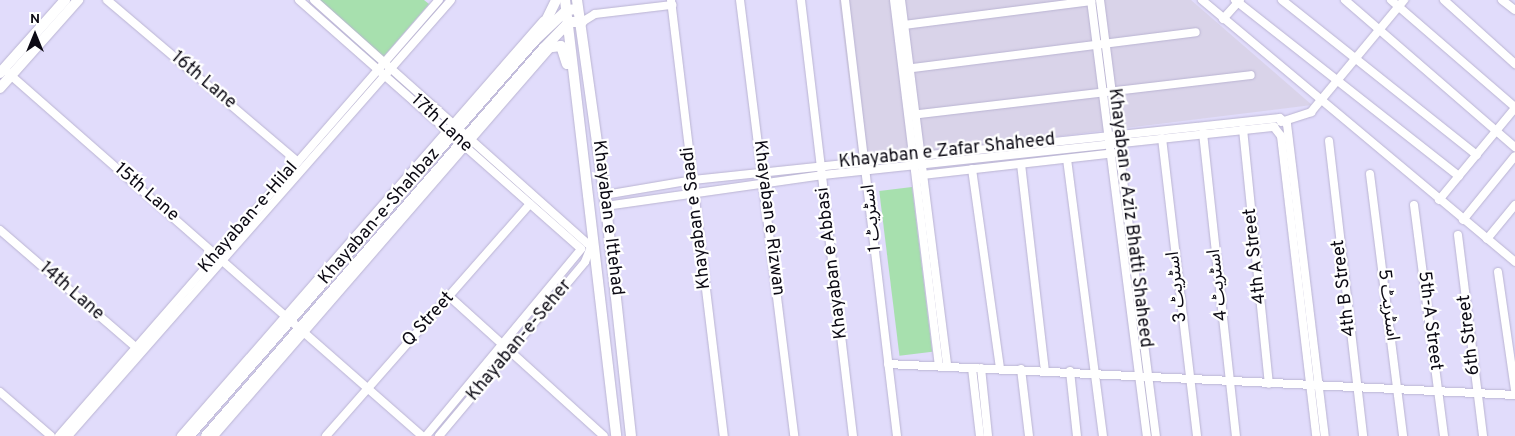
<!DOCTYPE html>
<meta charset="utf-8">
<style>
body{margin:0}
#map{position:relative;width:1515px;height:436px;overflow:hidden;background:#e1dcfb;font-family:Overpass,"Noto Sans Arabic",sans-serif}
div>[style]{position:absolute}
.commercial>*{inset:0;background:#d9d3e9}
.green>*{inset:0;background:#a7e0ae;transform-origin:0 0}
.roads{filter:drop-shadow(0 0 1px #bab4d2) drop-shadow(0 0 1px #bab4d2)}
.minor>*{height:8px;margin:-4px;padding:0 4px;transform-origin:4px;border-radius:4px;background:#fff}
.major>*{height:10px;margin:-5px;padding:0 5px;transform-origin:5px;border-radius:5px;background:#fff}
span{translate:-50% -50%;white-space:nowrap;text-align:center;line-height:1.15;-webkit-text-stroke:4.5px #fff;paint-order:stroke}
.street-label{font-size:18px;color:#0c0a14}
.north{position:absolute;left:10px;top:10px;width:50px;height:50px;-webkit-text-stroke:4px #fff;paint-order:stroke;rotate:0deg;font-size:14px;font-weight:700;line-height:20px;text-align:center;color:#0c0a14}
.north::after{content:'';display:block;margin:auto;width:18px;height:22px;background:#0c0a14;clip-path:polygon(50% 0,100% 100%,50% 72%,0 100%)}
</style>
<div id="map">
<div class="commercial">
<div style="clip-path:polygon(839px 0,1191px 0,1312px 105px,859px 161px)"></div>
</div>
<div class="green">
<div style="clip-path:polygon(309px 0,424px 0,429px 4px,378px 63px)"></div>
<div style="left:912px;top:187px;width:166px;height:33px;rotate:83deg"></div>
</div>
<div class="roads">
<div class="minor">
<div style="left:107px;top:0;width:250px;rotate:40.3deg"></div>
<div style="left:299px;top:0;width:376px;rotate:41.4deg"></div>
<div style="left:314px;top:0;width:371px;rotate:41.7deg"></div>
<div style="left:591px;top:247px;width:16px;rotate:112deg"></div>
<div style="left:585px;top:262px;width:227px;rotate:130deg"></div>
<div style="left:671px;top:0;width:439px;rotate:83.1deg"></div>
<div style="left:740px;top:0;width:439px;rotate:82.9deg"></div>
<div style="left:801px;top:0;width:439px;rotate:83.2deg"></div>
<div style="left:845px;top:0;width:439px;rotate:83.2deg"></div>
<div style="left:894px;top:0;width:369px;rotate:83deg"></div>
<div style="left:901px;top:0;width:369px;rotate:82.8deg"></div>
<div style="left:1091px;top:0;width:440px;rotate:82.7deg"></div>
<div style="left:1100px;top:0;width:440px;rotate:82.7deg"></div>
<div style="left:1202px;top:0;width:408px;rotate:39.9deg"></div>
<div style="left:1235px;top:0;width:285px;rotate:38.2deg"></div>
<div style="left:1282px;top:0;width:249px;rotate:38.5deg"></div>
<div style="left:1345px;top:0;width:225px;rotate:40.9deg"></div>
<div style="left:1391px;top:0;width:164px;rotate:40.8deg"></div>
<div style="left:1444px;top:0;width:96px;rotate:42deg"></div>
<div style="left:1502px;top:0;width:16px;rotate:38deg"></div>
<div style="left:1223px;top:19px;width:25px;rotate:-48deg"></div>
<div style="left:582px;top:22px;width:15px;rotate:-32deg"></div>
<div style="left:595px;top:14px;width:78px;rotate:-6.7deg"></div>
<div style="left:904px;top:25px;width:189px;rotate:-7.3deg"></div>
<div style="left:905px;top:69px;width:293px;rotate:-7.2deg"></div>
<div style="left:7px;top:72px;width:552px;rotate:41.25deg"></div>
<div style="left:911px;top:115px;width:342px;rotate:-6.7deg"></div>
<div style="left:1281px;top:122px;width:32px;rotate:-18deg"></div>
<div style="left:1311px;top:112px;width:146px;rotate:-50.3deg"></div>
<div style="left:1243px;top:129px;width:256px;rotate:84.2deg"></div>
<div style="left:1203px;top:133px;width:305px;rotate:83.8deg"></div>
<div style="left:1162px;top:138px;width:300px;rotate:83.3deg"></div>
<div style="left:1329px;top:141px;width:297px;rotate:83.4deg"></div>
<div style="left:1067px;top:159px;width:279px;rotate:82.6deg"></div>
<div style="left:1021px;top:164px;width:207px;rotate:83.4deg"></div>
<div style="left:972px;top:169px;width:202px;rotate:82deg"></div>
<div style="left:1370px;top:174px;width:264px;rotate:82.8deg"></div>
<div style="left:922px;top:175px;width:193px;rotate:-6.5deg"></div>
<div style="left:605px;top:195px;width:89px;rotate:-9.7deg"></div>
<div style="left:693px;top:180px;width:590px;rotate:-6.03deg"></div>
<div style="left:1280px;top:118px;width:9px;rotate:41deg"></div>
<div style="left:1287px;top:124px;width:314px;rotate:83.1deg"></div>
<div style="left:1439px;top:200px;width:119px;rotate:-50.4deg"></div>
<div style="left:1414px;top:205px;width:233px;rotate:82.6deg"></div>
<div style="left:606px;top:206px;width:219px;rotate:-8.1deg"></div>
<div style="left:823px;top:175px;width:454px;rotate:-6.1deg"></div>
<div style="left:1274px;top:127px;width:11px;rotate:52deg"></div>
<div style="left:1281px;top:136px;width:302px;rotate:83.3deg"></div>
<div style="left:1463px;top:220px;width:82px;rotate:-50.9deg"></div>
<div style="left:0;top:230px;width:184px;rotate:40.8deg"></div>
<div style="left:1458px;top:235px;width:203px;rotate:82.9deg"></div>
<div style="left:1487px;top:239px;width:44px;rotate:-50.5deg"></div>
<div style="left:1498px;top:272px;width:119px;rotate:81.8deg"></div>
<div style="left:450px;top:297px;width:207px;rotate:42.1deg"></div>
<div style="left:888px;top:364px;width:628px;rotate:2.83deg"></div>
<div style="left:972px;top:368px;width:68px;rotate:83.3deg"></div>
<div style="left:981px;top:368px;width:68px;rotate:84.1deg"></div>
<div style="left:1021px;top:369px;width:67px;rotate:83.2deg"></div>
<div style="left:1070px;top:371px;width:65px;rotate:83.9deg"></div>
<div style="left:0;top:392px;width:67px;rotate:40.8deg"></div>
<div style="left:59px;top:436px;width:578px;rotate:-48.93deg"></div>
<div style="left:68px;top:436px;width:580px;rotate:-48.7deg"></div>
<div style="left:181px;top:436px;width:551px;rotate:-48.9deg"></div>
<div style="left:214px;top:436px;width:516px;rotate:-49.09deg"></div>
<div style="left:326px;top:436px;width:309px;rotate:-48.7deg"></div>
<div style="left:426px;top:436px;width:243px;rotate:-50.3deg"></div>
</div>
<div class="major">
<div style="left:565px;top:0;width:439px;rotate:83.3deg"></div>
<div style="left:577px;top:0;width:208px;rotate:82deg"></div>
<div style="left:606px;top:206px;width:231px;rotate:83.8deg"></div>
<div style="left:542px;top:29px;width:32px;rotate:-64deg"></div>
<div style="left:544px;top:48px;width:17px;rotate:-7deg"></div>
<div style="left:561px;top:46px;width:19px;rotate:72deg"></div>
<div style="left:0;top:73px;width:98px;rotate:-48.3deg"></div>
<div style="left:0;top:88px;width:118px;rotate:-48.4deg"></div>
<div style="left:189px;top:436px;width:526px;rotate:-48.86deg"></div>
<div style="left:535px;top:40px;width:44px;rotate:-43.2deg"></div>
<div style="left:567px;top:10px;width:11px;rotate:-5deg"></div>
<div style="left:206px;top:436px;width:513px;rotate:-48.95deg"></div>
<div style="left:543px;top:49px;width:37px;rotate:-46deg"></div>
<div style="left:569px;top:22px;width:13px"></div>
</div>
</div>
<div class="street-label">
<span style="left:203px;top:81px;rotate:40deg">16th Lane</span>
<span style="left:441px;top:124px;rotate:43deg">17th Lane</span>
<span style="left:947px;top:152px;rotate:-6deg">Khayaban e Zafar Shaheed</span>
<span style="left:146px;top:193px;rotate:41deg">15th Lane</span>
<span style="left:380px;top:217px;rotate:-49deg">Khayaban-e-Shahbaz</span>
<span style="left:249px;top:218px;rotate:-49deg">Khayaban-e-Hilal</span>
<span style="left:607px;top:218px;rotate:83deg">Khayaban e Ittehad</span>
<span style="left:697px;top:218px;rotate:-97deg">Khayaban e Saadi</span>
<span style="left:768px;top:218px;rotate:83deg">Khayaban e Rizwan</span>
<span style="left:873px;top:218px;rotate:-96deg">اسٹریٹ 1</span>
<span style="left:1129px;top:218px;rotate:83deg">Khayaban e Aziz Bhatti Shaheed</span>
<span style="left:1256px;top:256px;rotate:-96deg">4th A Street</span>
<span style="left:833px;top:263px;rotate:-97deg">Khayaban e Abbasi</span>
<span style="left:1219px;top:285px;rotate:-96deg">اسٹریٹ 4</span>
<span style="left:1178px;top:287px;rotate:-96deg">اسٹریٹ 3</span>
<span style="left:1345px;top:288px;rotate:-97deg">4th B Street</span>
<span style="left:71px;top:292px;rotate:41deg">14th Lane</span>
<span style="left:1387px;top:305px;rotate:83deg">اسٹریٹ 5</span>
<span style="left:429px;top:320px;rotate:-48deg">Q Street</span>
<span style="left:1429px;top:321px;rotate:83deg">5th-A Street</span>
<span style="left:1470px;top:335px;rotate:-97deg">6th Street</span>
<span style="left:520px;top:341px;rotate:-50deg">Khayaban-e-Seher</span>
</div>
<div class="north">N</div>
</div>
